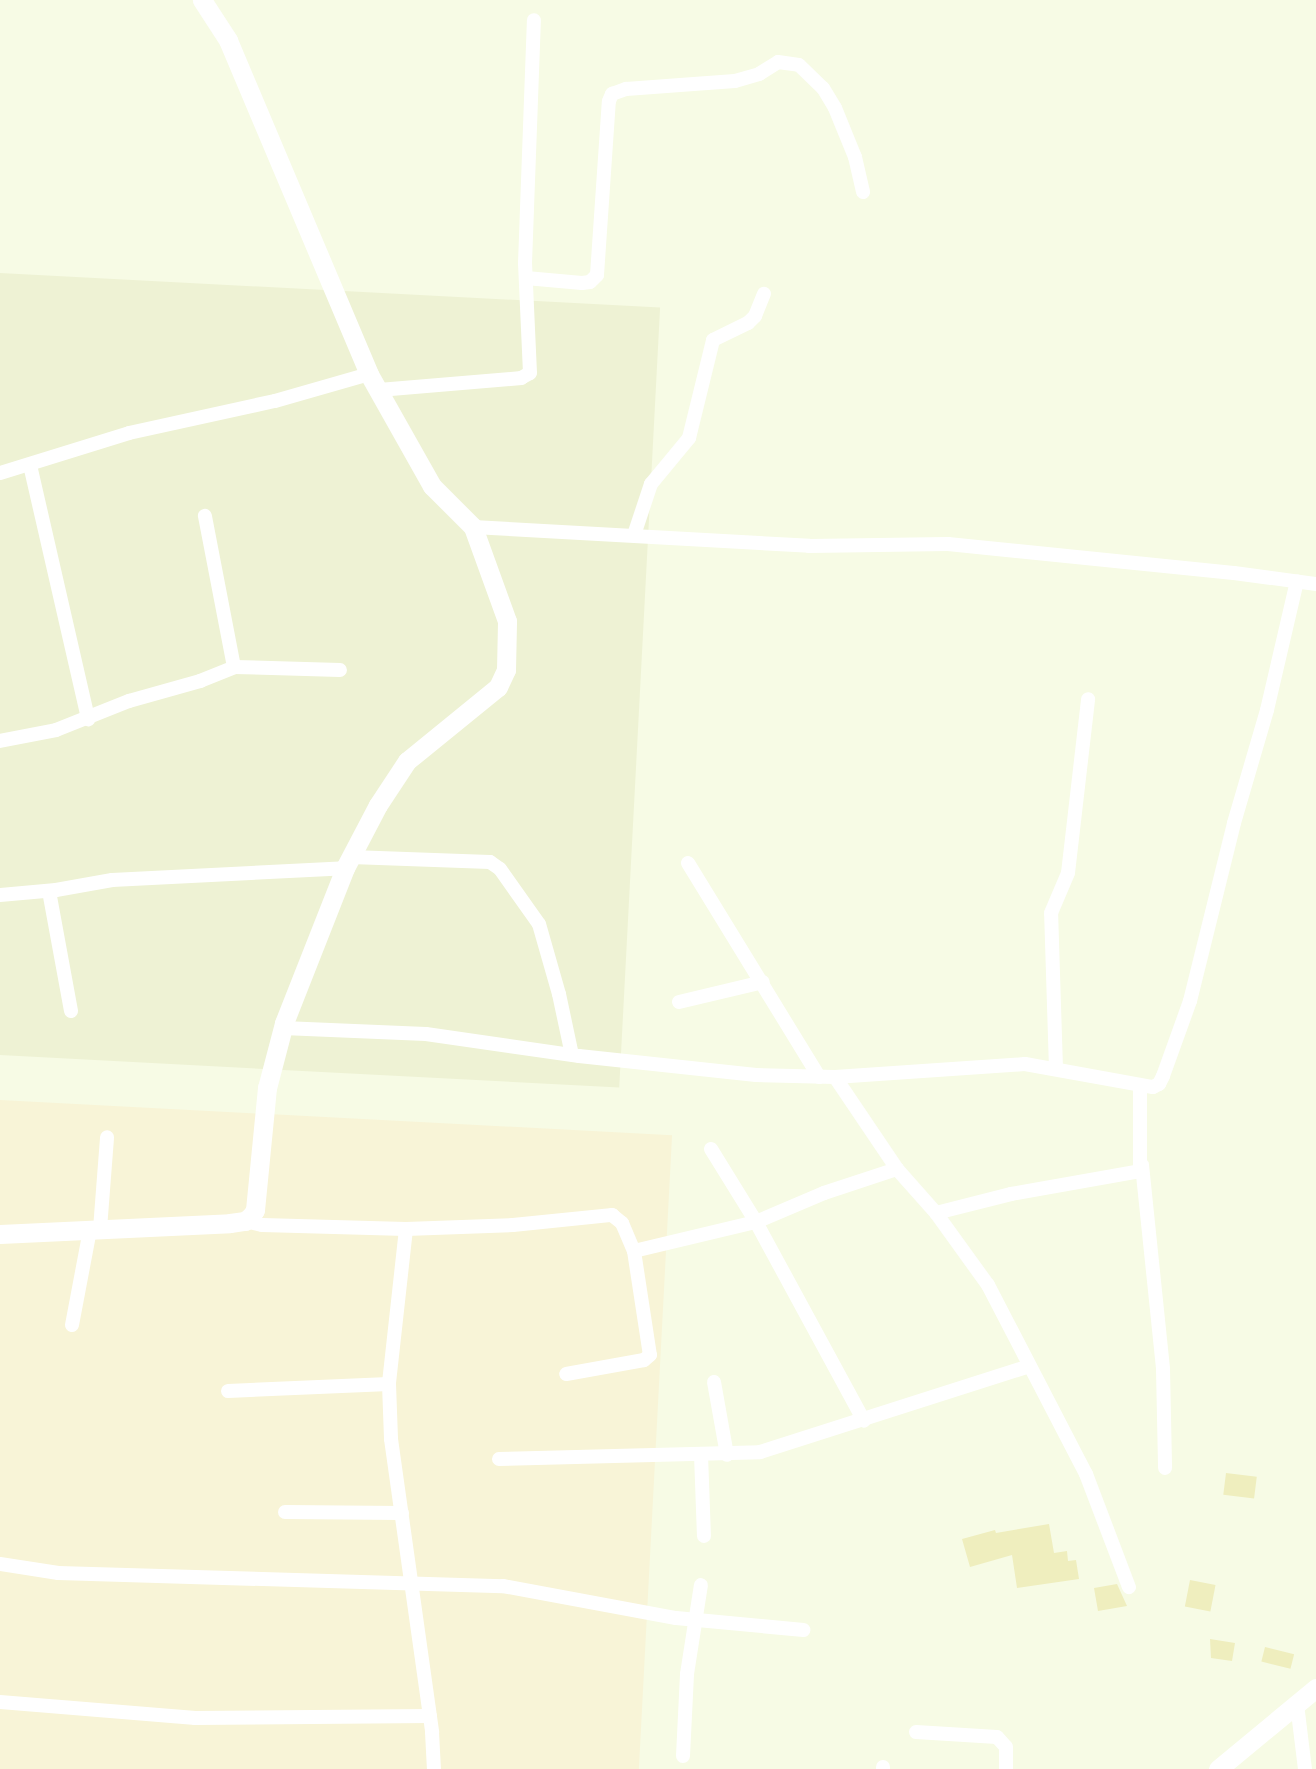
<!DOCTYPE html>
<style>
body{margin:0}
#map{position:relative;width:1316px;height:1769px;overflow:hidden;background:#f7fbe5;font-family:"Space Grotesk",sans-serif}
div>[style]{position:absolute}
.residential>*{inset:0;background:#eef2d4;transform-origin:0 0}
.commercial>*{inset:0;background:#f8f4d7;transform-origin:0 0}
.building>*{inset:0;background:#efeebe;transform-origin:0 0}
.street>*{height:14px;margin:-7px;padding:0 7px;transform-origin:7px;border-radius:7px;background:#fff}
.secondary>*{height:19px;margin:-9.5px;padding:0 9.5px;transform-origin:9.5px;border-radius:9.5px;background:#fff}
span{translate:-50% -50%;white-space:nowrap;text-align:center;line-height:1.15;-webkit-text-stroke:7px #fafeeb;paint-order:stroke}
</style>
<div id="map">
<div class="residential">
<div style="left:0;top:273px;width:661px;height:781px;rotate:3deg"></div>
</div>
<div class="commercial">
<div style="left:0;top:1100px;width:673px;height:669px;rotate:3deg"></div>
</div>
<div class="building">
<div style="left:1226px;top:1473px;width:31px;height:22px;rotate:7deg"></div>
<div style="clip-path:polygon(1049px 1524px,1054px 1553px,1067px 1551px,1068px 1561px,1076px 1560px,1079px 1579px,1017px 1588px,1012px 1555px,970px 1567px,962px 1539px,995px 1530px,996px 1533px)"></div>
<div style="left:1190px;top:1580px;width:26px;height:27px;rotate:11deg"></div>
<div style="clip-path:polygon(1117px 1584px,1127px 1606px,1098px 1611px,1094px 1588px)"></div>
<div style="clip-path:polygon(1210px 1639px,1235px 1643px,1232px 1661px,1211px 1658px)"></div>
<div style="left:1265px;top:1647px;width:30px;height:15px;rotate:14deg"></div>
</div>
<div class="street">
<div style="left:526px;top:278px;width:56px;rotate:5.1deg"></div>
<div style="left:582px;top:283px;width:8px;rotate:-7deg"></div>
<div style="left:590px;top:282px;width:10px;rotate:-45deg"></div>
<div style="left:597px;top:275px;width:174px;rotate:-86.1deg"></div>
<div style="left:609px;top:101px;width:8px;rotate:-67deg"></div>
<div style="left:612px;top:94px;width:15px;rotate:-20deg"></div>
<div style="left:626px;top:89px;width:109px;rotate:-4.2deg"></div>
<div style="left:735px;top:81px;width:25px;rotate:-16deg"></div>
<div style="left:759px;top:74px;width:22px;rotate:-32deg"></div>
<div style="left:778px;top:62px;width:21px;rotate:8deg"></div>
<div style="left:799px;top:65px;width:33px;rotate:44deg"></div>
<div style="left:823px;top:88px;width:23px;rotate:59deg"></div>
<div style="left:835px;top:108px;width:53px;rotate:67.8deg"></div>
<div style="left:855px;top:157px;width:36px;rotate:77deg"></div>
<div style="left:379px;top:390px;width:143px;rotate:-4.8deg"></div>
<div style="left:521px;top:378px;width:10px;rotate:-29deg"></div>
<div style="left:530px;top:373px;width:110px;rotate:-92.6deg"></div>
<div style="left:525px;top:263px;width:243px;rotate:-87.9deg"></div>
<div style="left:30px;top:465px;width:261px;rotate:77.1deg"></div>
<div style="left:0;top:473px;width:135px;rotate:-17.2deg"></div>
<div style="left:129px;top:433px;width:149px;rotate:-12.4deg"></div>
<div style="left:275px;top:401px;width:98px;rotate:-16deg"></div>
<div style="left:473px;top:527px;width:337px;rotate:3.2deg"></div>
<div style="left:809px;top:546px;width:139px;rotate:-0.8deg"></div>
<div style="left:948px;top:544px;width:287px;rotate:5.8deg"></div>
<div style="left:1234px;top:573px;width:83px;rotate:7.6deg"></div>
<div style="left:634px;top:535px;width:54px;rotate:-71.6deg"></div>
<div style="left:651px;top:484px;width:60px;rotate:-50.4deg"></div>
<div style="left:689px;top:438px;width:101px;rotate:-76.2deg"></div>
<div style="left:713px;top:340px;width:39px;rotate:-26deg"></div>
<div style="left:748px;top:323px;width:10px;rotate:-45deg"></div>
<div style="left:755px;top:316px;width:24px;rotate:-68deg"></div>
<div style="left:234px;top:667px;width:106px;rotate:1.6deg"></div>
<div style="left:0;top:741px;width:57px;rotate:-11.1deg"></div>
<div style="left:56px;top:730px;width:79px;rotate:-21.7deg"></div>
<div style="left:129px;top:701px;width:74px;rotate:-15.7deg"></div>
<div style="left:200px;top:681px;width:37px;rotate:-22deg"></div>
<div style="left:234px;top:667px;width:154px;rotate:-100.9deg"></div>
<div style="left:351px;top:857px;width:139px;rotate:2.1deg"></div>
<div style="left:490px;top:862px;width:12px;rotate:35deg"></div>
<div style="left:500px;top:869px;width:67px;rotate:54.7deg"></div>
<div style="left:539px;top:924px;width:73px;rotate:74.1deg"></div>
<div style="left:559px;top:994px;width:62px;rotate:78deg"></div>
<div style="left:688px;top:863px;width:251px;rotate:58.5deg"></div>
<div style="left:49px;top:891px;width:122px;rotate:79.6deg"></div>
<div style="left:0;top:895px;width:56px;rotate:-5.1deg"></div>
<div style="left:56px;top:890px;width:57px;rotate:-10.1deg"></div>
<div style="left:112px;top:880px;width:233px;rotate:-2.9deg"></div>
<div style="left:679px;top:1002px;width:86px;rotate:-13.4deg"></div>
<div style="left:283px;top:1028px;width:143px;rotate:2.4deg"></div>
<div style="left:426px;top:1034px;width:155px;rotate:8.2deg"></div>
<div style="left:579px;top:1056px;width:178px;rotate:6.1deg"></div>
<div style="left:756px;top:1075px;width:79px;rotate:1.5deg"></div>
<div style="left:835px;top:1077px;width:190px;rotate:-3.9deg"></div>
<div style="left:1025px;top:1064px;width:130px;rotate:10.2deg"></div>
<div style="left:1153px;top:1087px;width:7px;rotate:-27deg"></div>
<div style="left:1159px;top:1084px;width:9px;rotate:-63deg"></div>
<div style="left:1163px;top:1076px;width:80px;rotate:-70.2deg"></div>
<div style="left:1190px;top:1001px;width:183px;rotate:-76.1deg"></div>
<div style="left:1234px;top:823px;width:118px;rotate:-73.7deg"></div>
<div style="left:1267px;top:710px;width:132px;rotate:-76.9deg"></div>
<div style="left:1056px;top:1069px;width:156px;rotate:-91.8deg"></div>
<div style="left:1051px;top:913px;width:43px;rotate:-67deg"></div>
<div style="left:1068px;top:873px;width:175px;rotate:-83.4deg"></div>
<div style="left:835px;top:1077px;width:111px;rotate:56deg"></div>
<div style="left:897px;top:1169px;width:59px;rotate:48.4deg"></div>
<div style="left:936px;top:1213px;width:89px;rotate:54.2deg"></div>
<div style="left:988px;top:1285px;width:213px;rotate:62.6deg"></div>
<div style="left:1086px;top:1474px;width:121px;rotate:69.2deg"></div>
<div style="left:711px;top:1149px;width:86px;rotate:58.3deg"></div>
<div style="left:756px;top:1222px;width:226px;rotate:61.5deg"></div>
<div style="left:1142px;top:1165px;width:205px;rotate:84.1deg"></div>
<div style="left:1163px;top:1369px;width:99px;rotate:88.8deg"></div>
<div style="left:936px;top:1213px;width:77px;rotate:-14.2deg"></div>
<div style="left:1011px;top:1194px;width:131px;rotate:-10.1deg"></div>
<div style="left:1140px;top:1171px;width:85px;rotate:-90deg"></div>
<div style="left:245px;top:1221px;width:17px;rotate:13deg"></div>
<div style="left:262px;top:1225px;width:144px;rotate:1.6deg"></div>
<div style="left:406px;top:1229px;width:107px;rotate:-2.1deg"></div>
<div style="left:513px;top:1225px;width:100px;rotate:-5.8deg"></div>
<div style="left:612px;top:1215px;width:13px;rotate:39deg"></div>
<div style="left:622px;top:1223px;width:30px;rotate:67deg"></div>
<div style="left:634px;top:1251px;width:105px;rotate:81.3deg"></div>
<div style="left:650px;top:1355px;width:8px;rotate:140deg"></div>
<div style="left:644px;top:1360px;width:79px;rotate:169.8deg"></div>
<div style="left:100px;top:1229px;width:92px;rotate:-85.6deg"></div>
<div style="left:406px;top:1229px;width:156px;rotate:96.3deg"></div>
<div style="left:389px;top:1384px;width:55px;rotate:87.9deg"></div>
<div style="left:391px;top:1439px;width:296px;rotate:82deg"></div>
<div style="left:432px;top:1732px;width:37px;rotate:87deg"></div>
<div style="left:634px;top:1251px;width:125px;rotate:-13.4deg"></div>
<div style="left:756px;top:1222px;width:74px;rotate:-23.1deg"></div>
<div style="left:824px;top:1193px;width:77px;rotate:-18.2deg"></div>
<div style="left:72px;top:1325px;width:97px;rotate:-79.3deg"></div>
<div style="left:714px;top:1382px;width:74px;rotate:79.9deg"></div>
<div style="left:228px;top:1391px;width:161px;rotate:-2.5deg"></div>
<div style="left:701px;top:1455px;width:81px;rotate:87.9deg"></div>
<div style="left:499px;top:1459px;width:261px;rotate:-1.5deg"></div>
<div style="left:760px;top:1452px;width:283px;rotate:-17.7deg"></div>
<div style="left:285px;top:1512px;width:117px;rotate:0.5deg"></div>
<div style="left:0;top:1564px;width:59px;rotate:8.8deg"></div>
<div style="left:58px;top:1573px;width:445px;rotate:1.7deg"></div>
<div style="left:503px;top:1586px;width:176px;rotate:10.5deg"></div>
<div style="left:676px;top:1618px;width:128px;rotate:5.4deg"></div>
<div style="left:0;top:1702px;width:196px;rotate:4.7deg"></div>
<div style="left:195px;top:1718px;width:235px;rotate:-0.5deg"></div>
<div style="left:1297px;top:1704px;width:65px;rotate:83deg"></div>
<div style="left:916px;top:1732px;width:81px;rotate:3.5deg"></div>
<div style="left:997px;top:1737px;width:13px;rotate:48deg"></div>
<div style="left:1006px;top:1747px;width:22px;rotate:90deg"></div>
<div style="left:683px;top:1756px;width:82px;rotate:-87.2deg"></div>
<div style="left:687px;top:1674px;width:90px;rotate:-81.1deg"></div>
<div style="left:883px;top:1769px;width:2px;rotate:-90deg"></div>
</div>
<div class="secondary">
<div style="left:0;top:1234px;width:230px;rotate:-2.7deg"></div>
<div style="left:230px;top:1223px;width:15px;rotate:-8deg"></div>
<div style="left:245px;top:1221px;width:8px;rotate:-40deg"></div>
<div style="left:251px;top:1216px;width:7px;rotate:-56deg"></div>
<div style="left:255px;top:1210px;width:123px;rotate:-84.4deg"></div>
<div style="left:267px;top:1088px;width:67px;rotate:-75.3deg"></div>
<div style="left:284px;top:1023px;width:167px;rotate:-68.5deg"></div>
<div style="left:345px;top:868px;width:71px;rotate:-62.4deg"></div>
<div style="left:378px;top:805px;width:53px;rotate:-56.6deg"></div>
<div style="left:407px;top:761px;width:117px;rotate:-39.1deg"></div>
<div style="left:498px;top:687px;width:19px;rotate:-65deg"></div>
<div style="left:506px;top:670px;width:49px;rotate:-88.8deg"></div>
<div style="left:507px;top:621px;width:100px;rotate:-109.9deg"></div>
<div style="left:473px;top:527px;width:58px;rotate:-135deg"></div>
<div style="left:432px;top:486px;width:129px;rotate:-119.4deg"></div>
<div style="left:369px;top:374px;width:363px;rotate:-112.9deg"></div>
<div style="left:228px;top:40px;width:48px;rotate:-123deg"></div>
<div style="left:1218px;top:1769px;width:127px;rotate:-39.6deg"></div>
</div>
</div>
